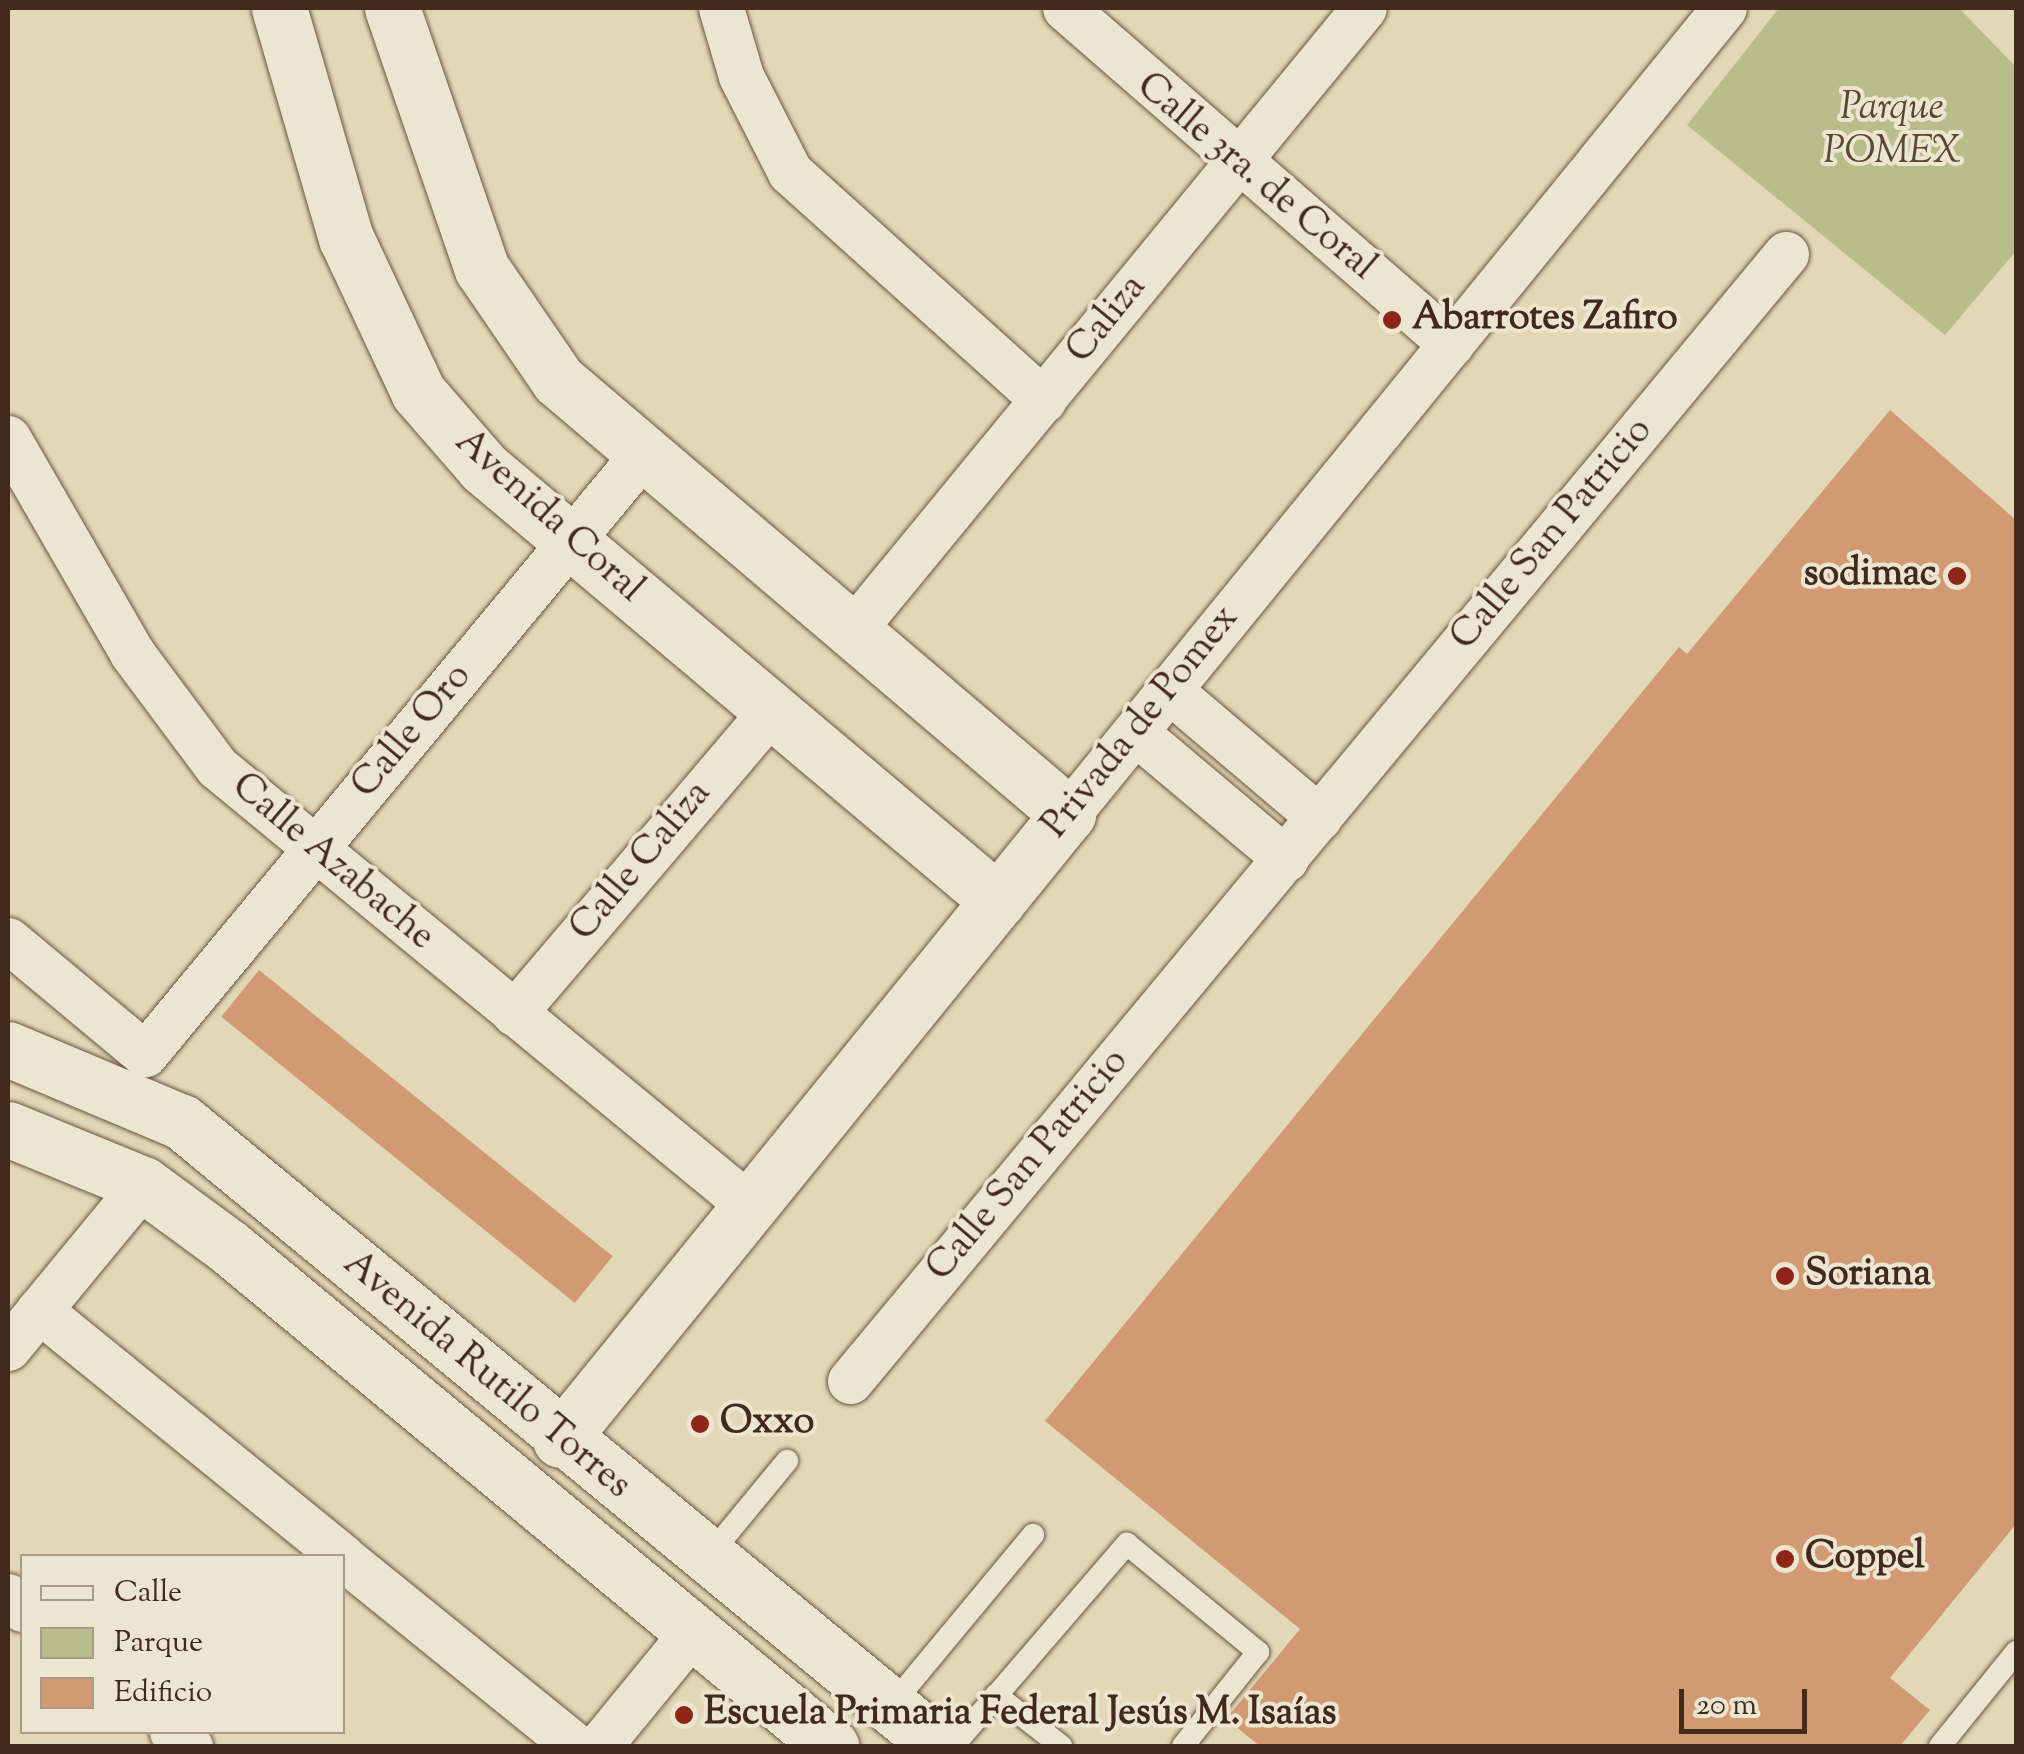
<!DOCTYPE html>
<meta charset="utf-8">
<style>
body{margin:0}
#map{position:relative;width:2024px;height:1754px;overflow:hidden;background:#e2d7b6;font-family:"Sorts Mill Goudy",serif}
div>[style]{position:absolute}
.green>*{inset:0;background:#b9bd89}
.building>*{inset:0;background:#d29a73;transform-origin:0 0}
.roads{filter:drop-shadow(0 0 2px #6a5542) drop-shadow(0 0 2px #6a5542)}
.lane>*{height:22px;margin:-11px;padding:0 11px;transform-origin:11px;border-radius:11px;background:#ece5d0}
.street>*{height:45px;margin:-22.5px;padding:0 22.5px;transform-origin:22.5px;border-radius:22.5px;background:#ece5d0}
.secondary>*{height:55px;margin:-27.5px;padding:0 27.5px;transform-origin:27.5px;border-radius:27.5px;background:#ece5d0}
.dots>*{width:28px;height:28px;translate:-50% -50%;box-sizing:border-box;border:5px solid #ece5d0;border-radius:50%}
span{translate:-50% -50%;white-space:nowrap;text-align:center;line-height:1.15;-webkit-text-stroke:8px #ece5d0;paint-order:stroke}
.park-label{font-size:38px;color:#5a4731;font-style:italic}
.street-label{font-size:38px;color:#422a1b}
.poi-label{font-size:38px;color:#422a1b;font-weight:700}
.left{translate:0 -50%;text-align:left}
.right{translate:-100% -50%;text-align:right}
.frame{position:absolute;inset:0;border:10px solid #422a1b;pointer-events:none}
.legend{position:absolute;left:20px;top:1554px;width:325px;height:180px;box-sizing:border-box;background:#ece5d0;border:2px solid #a89a88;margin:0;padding:12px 18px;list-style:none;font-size:30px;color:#422a1b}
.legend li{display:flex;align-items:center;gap:20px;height:50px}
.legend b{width:50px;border:2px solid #a89a88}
.scale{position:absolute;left:1679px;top:1689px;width:128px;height:45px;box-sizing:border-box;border:5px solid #422a1b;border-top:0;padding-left:12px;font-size:30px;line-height:35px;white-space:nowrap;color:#422a1b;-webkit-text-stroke:8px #ece5d0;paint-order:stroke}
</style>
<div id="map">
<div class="green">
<div style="clip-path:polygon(1779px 8px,1959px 8px,2016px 67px,2016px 251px,1945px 335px,1687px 125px)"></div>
</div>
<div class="building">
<div style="clip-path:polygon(1890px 410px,2016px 520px,2016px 1524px,1890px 1678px,1930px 1710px,1900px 1746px,1260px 1746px,1226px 1719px,1300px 1629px,1045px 1421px,1679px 647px,1687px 654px)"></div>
<div style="left:259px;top:970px;width:455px;height:60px;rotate:39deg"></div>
</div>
<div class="roads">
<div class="lane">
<div style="left:707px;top:1558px;width:126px;rotate:-50.5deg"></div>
<div style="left:996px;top:1695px;width:83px;rotate:38.1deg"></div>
<div style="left:890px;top:1707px;width:224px;rotate:-50.3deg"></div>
<div style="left:953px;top:1746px;width:267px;rotate:-49.3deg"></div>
<div style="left:1127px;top:1544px;width:170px;rotate:39.5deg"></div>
<div style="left:1258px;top:1652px;width:120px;rotate:128.6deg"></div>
<div style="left:1940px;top:1746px;width:121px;rotate:-51deg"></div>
</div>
<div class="street">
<div style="left:721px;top:8px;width:71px;rotate:73.6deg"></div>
<div style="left:741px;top:76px;width:108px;rotate:63deg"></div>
<div style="left:790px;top:172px;width:341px;rotate:42deg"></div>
<div style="left:1065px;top:8px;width:512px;rotate:41.04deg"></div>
<div style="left:8px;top:438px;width:248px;rotate:60deg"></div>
<div style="left:132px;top:653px;width:142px;rotate:53.3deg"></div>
<div style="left:217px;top:767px;width:691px;rotate:39.48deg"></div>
<div style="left:852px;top:631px;width:806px;rotate:-50.59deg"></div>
<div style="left:1169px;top:690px;width:197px;rotate:40.3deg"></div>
<div style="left:1135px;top:732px;width:197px;rotate:40.1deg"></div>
<div style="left:1068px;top:814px;width:1039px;rotate:-50.86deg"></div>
<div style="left:8px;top:940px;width:178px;rotate:39.8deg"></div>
<div style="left:514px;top:1013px;width:395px;rotate:-49.6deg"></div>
<div style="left:145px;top:1054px;width:778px;rotate:-50.32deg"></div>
<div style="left:39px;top:1310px;width:390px;rotate:39.1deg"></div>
<div style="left:8px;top:1348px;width:212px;rotate:-50.5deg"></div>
<div style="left:850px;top:1381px;width:1465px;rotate:-50.29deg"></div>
<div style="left:342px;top:1557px;width:300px;rotate:39deg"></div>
<div style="left:8px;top:1596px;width:19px;rotate:43deg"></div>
<div style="left:172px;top:1732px;width:23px;rotate:38deg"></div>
<div style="left:599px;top:1746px;width:149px;rotate:-50.7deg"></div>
</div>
<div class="secondary">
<div style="left:279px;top:8px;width:240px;rotate:73.8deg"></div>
<div style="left:346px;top:238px;width:170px;rotate:64.9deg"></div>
<div style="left:418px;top:392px;width:101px;rotate:49deg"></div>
<div style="left:484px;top:468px;width:672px;rotate:40.11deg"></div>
<div style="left:392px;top:8px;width:276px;rotate:71deg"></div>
<div style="left:482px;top:269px;width:135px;rotate:55.6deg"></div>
<div style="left:558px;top:380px;width:670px;rotate:40.4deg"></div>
<div style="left:1068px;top:814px;width:806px;rotate:129.06deg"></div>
<div style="left:8px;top:1049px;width:189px;rotate:22.8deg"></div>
<div style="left:182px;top:1122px;width:981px;rotate:39.5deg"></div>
<div style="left:8px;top:1129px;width:146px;rotate:22.2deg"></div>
<div style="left:143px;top:1184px;width:108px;rotate:36.3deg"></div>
<div style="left:230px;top:1248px;width:781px;rotate:39.65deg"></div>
</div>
</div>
<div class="dots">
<div style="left:1392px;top:320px;background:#8f2418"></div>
<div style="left:1957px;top:576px;background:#8f2418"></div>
<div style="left:1785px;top:1276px;background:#8f2418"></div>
<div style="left:700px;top:1424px;background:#8f2418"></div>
<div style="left:1785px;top:1559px;background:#8f2418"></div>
<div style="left:684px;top:1715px;background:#8f2418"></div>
</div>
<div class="park-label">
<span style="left:1892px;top:132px">Parque<br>POMEX</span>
</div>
<div class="street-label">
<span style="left:1255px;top:178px;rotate:40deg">Calle 3ra. de Coral</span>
<span style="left:1108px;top:320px;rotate:-51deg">Caliza</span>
<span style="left:548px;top:517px;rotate:42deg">Avenida Coral</span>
<span style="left:1553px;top:535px;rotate:-50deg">Calle San Patricio</span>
<span style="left:1142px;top:723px;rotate:-51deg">Privada de Pomex</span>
<span style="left:413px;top:732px;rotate:-50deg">Calle Oro</span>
<span style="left:642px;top:862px;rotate:-50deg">Calle Caliza</span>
<span style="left:332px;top:863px;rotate:40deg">Calle Azabache</span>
<span style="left:1029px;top:1166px;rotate:-50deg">Calle San Patricio</span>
<span style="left:486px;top:1376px;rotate:40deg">Avenida Rutilo Torres</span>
</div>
<div class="poi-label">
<span class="left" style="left:1412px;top:320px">Abarrotes Zafiro</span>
<span class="right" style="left:1937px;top:576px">sodimac</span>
<span class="left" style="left:1805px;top:1276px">Soriana</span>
<span class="left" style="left:720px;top:1424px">Oxxo</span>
<span class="left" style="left:1805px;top:1559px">Coppel</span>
<span class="left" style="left:704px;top:1715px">Escuela Primaria Federal Jesús M. Isaías</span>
</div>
<div class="frame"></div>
<ul class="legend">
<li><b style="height:12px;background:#ece5d0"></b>Calle</li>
<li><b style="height:28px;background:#b9bd89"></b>Parque</li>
<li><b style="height:28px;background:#d29a73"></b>Edificio</li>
</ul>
<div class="scale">20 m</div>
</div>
